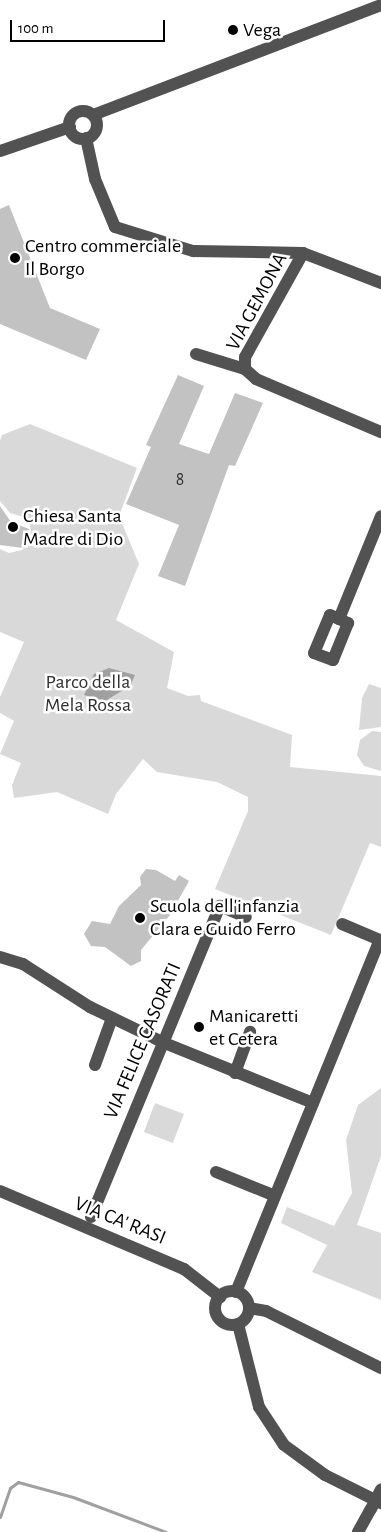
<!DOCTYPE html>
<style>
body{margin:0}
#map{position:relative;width:381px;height:1532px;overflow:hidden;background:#fff;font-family:"Alegreya Sans",sans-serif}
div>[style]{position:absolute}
.green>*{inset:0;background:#d9d9d9;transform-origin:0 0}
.water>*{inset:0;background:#a0a0a0}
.stream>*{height:3px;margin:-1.5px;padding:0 1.5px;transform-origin:1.5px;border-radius:1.5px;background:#a0a0a0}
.building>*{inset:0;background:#c2c2c2}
.minor>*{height:12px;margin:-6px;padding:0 6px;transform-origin:6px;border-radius:6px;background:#525252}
.minor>.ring{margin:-6px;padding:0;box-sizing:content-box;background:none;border:12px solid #525252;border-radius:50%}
.minor-bridge>*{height:12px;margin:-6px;padding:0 6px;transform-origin:6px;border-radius:6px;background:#525252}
.dots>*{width:14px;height:14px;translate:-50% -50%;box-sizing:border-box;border:2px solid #fff;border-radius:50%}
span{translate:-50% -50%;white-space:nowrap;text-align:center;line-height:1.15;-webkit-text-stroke:5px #fff;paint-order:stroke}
.number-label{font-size:18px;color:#303030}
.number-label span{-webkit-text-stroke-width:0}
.poi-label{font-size:20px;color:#000}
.left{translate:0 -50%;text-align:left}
.street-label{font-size:20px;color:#000}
.park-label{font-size:20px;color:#303030}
.scale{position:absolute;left:10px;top:20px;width:155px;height:22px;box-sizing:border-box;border:2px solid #000;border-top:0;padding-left:6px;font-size:15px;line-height:18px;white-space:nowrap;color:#000;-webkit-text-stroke:4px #fff;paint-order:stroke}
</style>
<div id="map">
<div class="green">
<div style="clip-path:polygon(30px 424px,137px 468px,119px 516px,139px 564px,116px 620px,174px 652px,167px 688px,188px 696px,200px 695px,201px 701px,292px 735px,290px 767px,381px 776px,381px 847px,370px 843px,331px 935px,215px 889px,248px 811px,248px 797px,217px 782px,157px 772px,143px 759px,116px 794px,108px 814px,57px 792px,14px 798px,12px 785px,21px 763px,0 754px,14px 721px,0 713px,0 697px,24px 642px,0 632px,0 549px,9px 553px,22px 550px,30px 541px,31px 529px,27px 518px,10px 513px,0 501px,0 441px,2px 435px)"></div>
<div style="clip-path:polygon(369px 684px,381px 688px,381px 727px,359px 730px,362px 698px)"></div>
<div style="clip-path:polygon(372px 731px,381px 732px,381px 771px,364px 766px,357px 755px,360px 740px)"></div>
<div style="clip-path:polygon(381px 1088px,381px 1156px,357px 1225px,381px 1233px,381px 1300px,312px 1272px,327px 1245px,281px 1223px,287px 1207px,334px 1226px,352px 1193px,346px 1140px,358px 1105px)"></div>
<div style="left:155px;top:1103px;width:31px;height:31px;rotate:21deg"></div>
</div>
<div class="water">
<div style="clip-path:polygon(109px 668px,135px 675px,130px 686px,105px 701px,84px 695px,94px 674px)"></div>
</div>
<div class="stream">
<div style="left:0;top:1517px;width:31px;rotate:-71deg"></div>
<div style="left:10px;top:1488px;width:10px;rotate:-37deg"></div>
<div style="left:18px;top:1482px;width:57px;rotate:15.3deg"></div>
<div style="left:73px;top:1497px;width:99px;rotate:20.6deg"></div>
</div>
<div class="building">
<div style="clip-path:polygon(9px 205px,50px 308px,100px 329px,86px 360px,0 324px,0 209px)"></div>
<div style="clip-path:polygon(178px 375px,204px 386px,179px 444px,209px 454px,235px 393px,263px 403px,235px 466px,229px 465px,185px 586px,158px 576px,179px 525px,126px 504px,151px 447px,146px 445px)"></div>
<div style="clip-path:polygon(0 506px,11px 522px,29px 529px,30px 541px,23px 548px,0 545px)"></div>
<div style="clip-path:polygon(146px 869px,156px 870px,175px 881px,179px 875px,189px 881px,170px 915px,141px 950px,141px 961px,131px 966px,105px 947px,91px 946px,84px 934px,92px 921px,110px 924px,119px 906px,141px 885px,140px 877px)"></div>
</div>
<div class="minor">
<div class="ring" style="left:69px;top:111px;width:16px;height:16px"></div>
<div style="left:93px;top:115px;width:308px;rotate:-20.9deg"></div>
<div style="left:86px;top:138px;width:42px;rotate:77.6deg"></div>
<div style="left:95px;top:179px;width:52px;rotate:67.4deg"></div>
<div style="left:115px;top:227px;width:82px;rotate:17.1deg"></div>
<div style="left:193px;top:251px;width:110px;rotate:1deg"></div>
<div style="left:303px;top:253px;width:84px;rotate:21deg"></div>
<div style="left:0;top:151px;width:74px;rotate:-18.9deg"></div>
<div style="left:303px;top:253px;width:119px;rotate:119.1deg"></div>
<div style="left:245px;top:357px;width:12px;rotate:90deg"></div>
<div style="left:245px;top:369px;width:15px;rotate:42deg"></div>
<div style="left:256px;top:379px;width:136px;rotate:23deg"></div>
<div style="left:196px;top:354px;width:51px;rotate:17deg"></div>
<div style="left:330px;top:615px;width:20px;rotate:24deg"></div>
<div style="left:348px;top:623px;width:40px;rotate:112deg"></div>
<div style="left:333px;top:660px;width:20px;rotate:-160deg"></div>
<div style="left:314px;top:653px;width:41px;rotate:-67.2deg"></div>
<div style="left:339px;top:619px;width:111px;rotate:-67.8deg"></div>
<div style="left:0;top:957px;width:24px;rotate:17deg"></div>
<div style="left:23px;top:964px;width:80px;rotate:32.7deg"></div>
<div style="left:90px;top:1007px;width:80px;rotate:25.9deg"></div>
<div style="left:162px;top:1042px;width:163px;rotate:22deg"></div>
<div style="left:95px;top:1065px;width:50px;rotate:-70.1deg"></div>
<div style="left:235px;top:1073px;width:44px;rotate:-69.9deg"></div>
<div style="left:216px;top:1172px;width:61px;rotate:22deg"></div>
<div style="left:0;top:1191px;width:200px;rotate:23deg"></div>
<div style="left:184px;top:1269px;width:46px;rotate:37.9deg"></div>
<div style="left:91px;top:1217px;width:337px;rotate:-67.5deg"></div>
<div style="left:220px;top:906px;width:28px;rotate:23deg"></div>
<div class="ring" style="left:215px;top:1291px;width:22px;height:22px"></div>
<div style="left:236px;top:1292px;width:380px;rotate:-67.8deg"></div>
<div style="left:380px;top:940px;width:41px;rotate:-157.2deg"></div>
<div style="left:249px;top:1308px;width:17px;rotate:10deg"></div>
<div style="left:266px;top:1311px;width:128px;rotate:26.4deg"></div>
<div style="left:238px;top:1324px;width:86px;rotate:75.8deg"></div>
<div style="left:259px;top:1407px;width:45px;rotate:56.7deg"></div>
<div style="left:284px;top:1445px;width:51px;rotate:36.2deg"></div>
<div style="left:325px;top:1475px;width:63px;rotate:26.6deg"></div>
<div style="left:358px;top:1532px;width:26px;rotate:-61deg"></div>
</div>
<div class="minor-bridge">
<div style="left:371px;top:1509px;width:22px;rotate:-63deg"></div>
</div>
<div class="dots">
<div style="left:233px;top:30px;background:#000"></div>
<div style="left:15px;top:258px;background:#000"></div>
<div style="left:13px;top:527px;background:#000"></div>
<div style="left:140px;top:918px;background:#000"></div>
<div style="left:199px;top:1027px;background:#000"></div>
</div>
<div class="number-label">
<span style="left:180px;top:480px">8</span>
</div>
<div class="poi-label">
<span class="left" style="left:243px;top:30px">Vega</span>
<span class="left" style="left:25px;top:258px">Centro commerciale<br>Il Borgo</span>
<span class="left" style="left:23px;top:528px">Chiesa Santa<br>Madre di Dio</span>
<span class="left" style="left:150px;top:918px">Scuola dell'infanzia<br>Clara e Guido Ferro</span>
<span class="left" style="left:209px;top:1028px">Manicaretti<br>et Cetera</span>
</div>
<div class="street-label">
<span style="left:257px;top:302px;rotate:-62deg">VIA GEMONA</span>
<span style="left:143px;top:1041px;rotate:-67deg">VIA FELICE CASORATI</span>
<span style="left:120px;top:1221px;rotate:22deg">VIA CA' RASI</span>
</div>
<div class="park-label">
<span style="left:88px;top:694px">Parco della<br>Mela Rossa</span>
</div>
<div class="scale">100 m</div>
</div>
